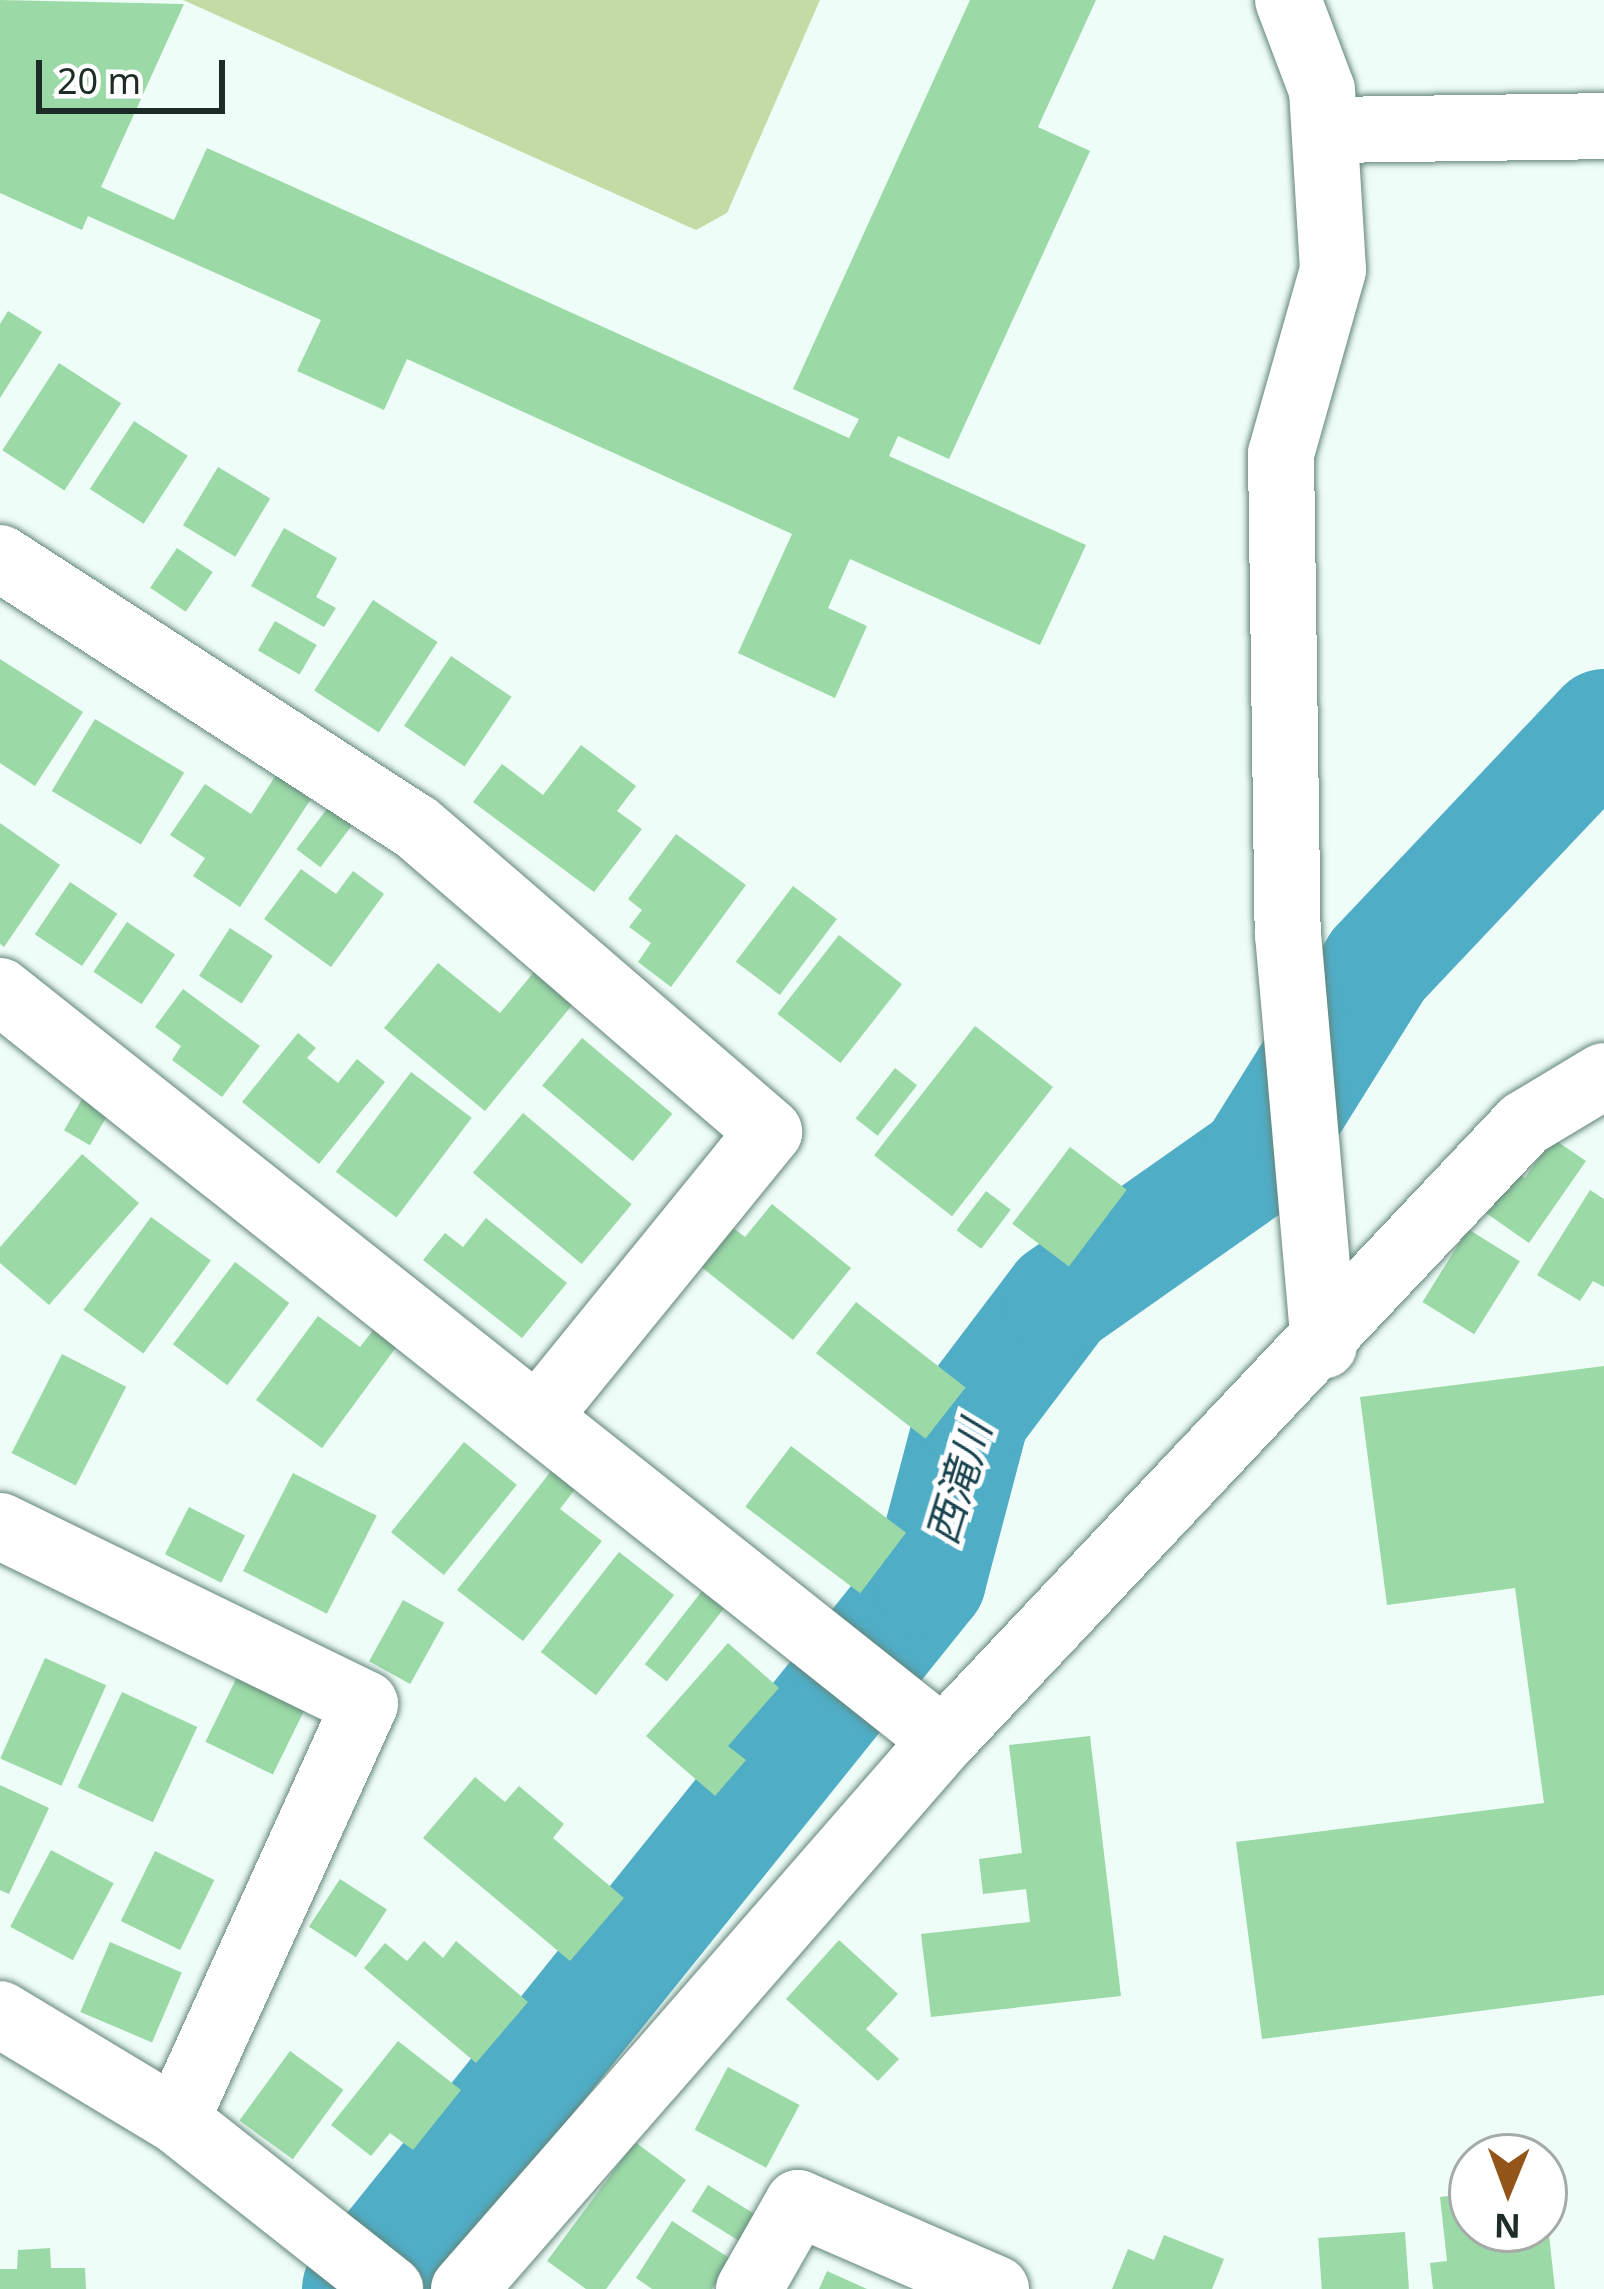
<!DOCTYPE html>
<meta charset="utf-8">
<style>
body{margin:0}
#map{position:relative;width:1604px;height:2289px;overflow:hidden;background:#effdf8;font-family:"Noto Sans","Noto Sans JP",sans-serif}
div>[style]{position:absolute}
.green>*{inset:0;background:#c4dba6}
.river>*{height:114px;margin:-57px;padding:0 57px;transform-origin:57px;border-radius:57px;background:#50adc6}
.building>*{inset:0;background:#9bd9a7;transform-origin:0 0}
.roads{filter:drop-shadow(0 0 3px #64867b) drop-shadow(0 0 3px #64867b)}
.minor>*{height:66px;margin:-33px;padding:0 33px;transform-origin:33px;border-radius:33px;background:#fff}
span{translate:-50% -50%;white-space:nowrap;text-align:center;line-height:1.15;-webkit-text-stroke:10px #fff;paint-order:stroke}
.water-label{font-size:42px;color:#19434e;font-style:italic}
.north{position:absolute;left:1448px;top:2133px;width:120px;height:120px;box-sizing:border-box;background:#fff;border:3px solid #a5aba9;border-radius:50%;rotate:181deg;font-size:33px;font-weight:700;line-height:48px;text-align:center;color:#1d2c27}
.north::after{content:'';display:block;margin:auto;width:42px;height:54px;background:#935519;clip-path:polygon(50% 0,100% 100%,50% 72%,0 100%)}
.scale{position:absolute;left:36px;top:60px;width:189px;height:54px;box-sizing:border-box;border:6px solid #1d2c27;border-top:0;padding-left:15px;font-size:36px;line-height:42px;white-space:nowrap;color:#1d2c27;-webkit-text-stroke:9px #fff;paint-order:stroke}
</style>
<div id="map">
<div class="green">
<div style="clip-path:polygon(183px 0,820px 0,727px 213px,696px 230px)"></div>
</div>
<div class="river">
<div style="left:359px;top:2289px;width:910px;rotate:-51.2deg"></div>
<div style="left:929px;top:1580px;width:172px;rotate:-75.2deg"></div>
<div style="left:973px;top:1414px;width:144px;rotate:-52.9deg"></div>
<div style="left:1060px;top:1299px;width:238px;rotate:-35.1deg"></div>
<div style="left:1255px;top:1162px;width:232px;rotate:-58deg"></div>
<div style="left:1378px;top:965px;width:329px;rotate:-46.6deg"></div>
</div>
<div class="building">
<div style="clip-path:polygon(0 0,184px 4px,101px 187px,174px 220px,207px 148px,849px 438px,859px 419px,793px 389px,970px 0,1096px 0,1038px 127px,1090px 151px,949px 459px,898px 436px,889px 456px,1086px 545px,1040px 645px,850px 559px,828px 608px,867px 626px,835px 698px,738px 653px,792px 534px,407px 359px,384px 410px,297px 371px,321px 320px,88px 216px,82px 230px,0 193px)"></div>
<div style="clip-path:polygon(8px 311px,42px 332px,0 398px,0 324px)"></div>
<div style="left:59px;top:363px;width:74px;height:104px;rotate:33deg"></div>
<div style="left:134px;top:421px;width:64px;height:81px;rotate:33deg"></div>
<div style="left:218px;top:467px;width:61px;height:68px;rotate:31deg"></div>
<div style="clip-path:polygon(284px 528px,337px 558px,316px 597px,336px 608px,324px 627px,251px 586px)"></div>
<div style="left:177px;top:548px;width:43px;height:48px;rotate:34deg"></div>
<div style="left:373px;top:600px;width:77px;height:108px;rotate:33deg"></div>
<div style="left:275px;top:621px;width:48px;height:34px;rotate:30deg"></div>
<div style="left:451px;top:656px;width:73px;height:84px;rotate:34deg"></div>
<div style="clip-path:polygon(0 659px,83px 712px,35px 786px,0 763px)"></div>
<div style="left:95px;top:719px;width:104px;height:84px;rotate:31deg"></div>
<div style="clip-path:polygon(581px 745px,636px 786px,617px 811px,642px 829px,594px 892px,473px 802px,502px 764px,543px 795px)"></div>
<div style="clip-path:polygon(276px 775px,311px 799px,240px 907px,193px 876px,205px 858px,170px 835px,205px 784px,251px 814px)"></div>
<div style="left:329px;top:806px;width:30px;height:54px;rotate:37deg"></div>
<div style="clip-path:polygon(0 823px,60px 865px,4px 947px,0 944px)"></div>
<div style="clip-path:polygon(676px 834px,746px 885px,671px 987px,638px 962px,651px 943px,629px 927px,642px 910px,628px 899px)"></div>
<div style="clip-path:polygon(301px 869px,336px 894px,353px 871px,384px 894px,331px 967px,264px 919px)"></div>
<div style="left:70px;top:882px;width:57px;height:63px;rotate:34deg"></div>
<div style="left:793px;top:886px;width:55px;height:95px;rotate:37deg"></div>
<div style="left:127px;top:922px;width:58px;height:60px;rotate:34deg"></div>
<div style="left:230px;top:928px;width:51px;height:57px;rotate:33deg"></div>
<div style="left:839px;top:935px;width:80px;height:100px;rotate:38deg"></div>
<div style="clip-path:polygon(438px 963px,500px 1013px,534px 972px,573px 1004px,485px 1111px,384px 1028px)"></div>
<div style="clip-path:polygon(183px 989px,260px 1046px,222px 1097px,172px 1060px,181px 1046px,155px 1027px)"></div>
<div style="left:975px;top:1026px;width:99px;height:164px;rotate:38deg"></div>
<div style="clip-path:polygon(298px 1033px,316px 1048px,307px 1058px,338px 1083px,357px 1059px,385px 1082px,319px 1164px,242px 1102px)"></div>
<div style="left:582px;top:1038px;width:118px;height:62px;rotate:40deg"></div>
<div style="left:895px;top:1068px;width:28px;height:64px;rotate:38deg"></div>
<div style="left:411px;top:1072px;width:76px;height:125px;rotate:37deg"></div>
<div style="left:85px;top:1094px;width:30px;height:42px;rotate:30deg"></div>
<div style="left:523px;top:1113px;width:142px;height:78px;rotate:40deg"></div>
<div style="clip-path:polygon(1552px 1138px,1586px 1161px,1529px 1243px,1479px 1208px,1508px 1166px,1525px 1178px)"></div>
<div style="left:1070px;top:1147px;width:71px;height:96px;rotate:37deg"></div>
<div style="clip-path:polygon(82px 1154px,139px 1203px,49px 1305px,0 1263px,0 1247px)"></div>
<div style="clip-path:polygon(1590px 1190px,1604px 1199px,1604px 1287px,1593px 1281px,1580px 1301px,1537px 1275px)"></div>
<div style="left:986px;top:1191px;width:31px;height:49px;rotate:37deg"></div>
<div style="clip-path:polygon(772px 1204px,851px 1268px,793px 1340px,700px 1266px,732px 1227px,745px 1237px)"></div>
<div style="left:151px;top:1217px;width:74px;height:115px;rotate:36deg"></div>
<div style="clip-path:polygon(486px 1218px,567px 1283px,522px 1338px,423px 1260px,445px 1233px,463px 1247px)"></div>
<div style="left:1468px;top:1229px;width:61px;height:86px;rotate:32deg"></div>
<div style="left:235px;top:1262px;width:68px;height:103px;rotate:37deg"></div>
<div style="left:856px;top:1302px;width:139px;height:65px;rotate:38deg"></div>
<div style="clip-path:polygon(318px 1316px,360px 1347px,374px 1329px,397px 1346px,322px 1448px,256px 1400px)"></div>
<div style="left:62px;top:1354px;width:72px;height:111px;rotate:27deg"></div>
<div style="clip-path:polygon(1604px 1366px,1604px 1995px,1262px 2039px,1236px 1842px,1544px 1803px,1515px 1588px,1387px 1605px,1360px 1397px)"></div>
<div style="left:464px;top:1442px;width:68px;height:116px;rotate:39deg"></div>
<div style="left:791px;top:1446px;width:144px;height:76px;rotate:37deg"></div>
<div style="clip-path:polygon(556px 1465px,579px 1484px,560px 1509px,602px 1541px,523px 1641px,457px 1590px)"></div>
<div style="left:293px;top:1473px;width:94px;height:110px;rotate:27deg"></div>
<div style="left:189px;top:1507px;width:63px;height:53px;rotate:27deg"></div>
<div style="left:619px;top:1552px;width:70px;height:127px;rotate:38deg"></div>
<div style="left:702px;top:1591px;width:28px;height:93px;rotate:38deg"></div>
<div style="left:403px;top:1600px;width:47px;height:70px;rotate:29deg"></div>
<div style="clip-path:polygon(728px 1643px,779px 1688px,728px 1746px,746px 1760px,715px 1796px,646px 1736px)"></div>
<div style="left:45px;top:1658px;width:67px;height:110px;rotate:24deg"></div>
<div style="left:237px;top:1677px;width:75px;height:72px;rotate:26deg"></div>
<div style="left:122px;top:1692px;width:83px;height:105px;rotate:25deg"></div>
<div style="clip-path:polygon(1090px 1736px,1121px 1996px,931px 2017px,921px 1934px,1030px 1922px,1026px 1889px,983px 1894px,979px 1859px,1022px 1853px,1009px 1745px)"></div>
<div style="clip-path:polygon(475px 1777px,505px 1802px,519px 1786px,564px 1824px,553px 1838px,624px 1898px,570px 1961px,423px 1838px)"></div>
<div style="clip-path:polygon(0 1785px,49px 1808px,9px 1894px,0 1890px)"></div>
<div style="left:51px;top:1850px;width:71px;height:87px;rotate:28deg"></div>
<div style="left:155px;top:1851px;width:66px;height:78px;rotate:26deg"></div>
<div style="left:340px;top:1879px;width:56px;height:57px;rotate:33deg"></div>
<div style="clip-path:polygon(839px 1940px,898px 1994px,866px 2029px,899px 2059px,878px 2081px,786px 1999px)"></div>
<div style="clip-path:polygon(424px 1941px,443px 1958px,456px 1941px,528px 2002px,476px 2063px,364px 1968px,385px 1943px,407px 1961px)"></div>
<div style="left:110px;top:1942px;width:78px;height:76px;rotate:23deg"></div>
<div style="clip-path:polygon(398px 2041px,461px 2090px,413px 2150px,390px 2133px,371px 2156px,331px 2125px)"></div>
<div style="left:290px;top:2051px;width:66px;height:86px;rotate:36deg"></div>
<div style="left:728px;top:2067px;width:81px;height:71px;rotate:28deg"></div>
<div style="clip-path:polygon(635px 2142px,686px 2180px,606px 2289px,586px 2289px,547px 2261px)"></div>
<div style="left:708px;top:2185px;width:58px;height:31px;rotate:32deg"></div>
<div style="clip-path:polygon(1472px 2193px,1472px 2229px,1544px 2229px,1547px 2217px,1555px 2289px,1433px 2289px,1430px 2263px,1447px 2261px,1440px 2197px)"></div>
<div style="clip-path:polygon(672px 2221px,731px 2259px,712px 2289px,652px 2289px,636px 2278px)"></div>
<div style="left:1405px;top:2232px;width:57px;height:87px;rotate:86deg"></div>
<div style="clip-path:polygon(1164px 2235px,1224px 2259px,1212px 2289px,1112px 2289px,1128px 2249px,1154px 2260px)"></div>
<div style="clip-path:polygon(50px 2248px,51px 2268px,85px 2268px,86px 2289px,0 2289px,0 2269px,17px 2269px,18px 2250px)"></div>
<div style="clip-path:polygon(827px 2271px,867px 2289px,819px 2289px)"></div>
</div>
<div class="roads">
<div class="minor">
<div style="left:1288px;top:0;width:96px;rotate:69.3deg"></div>
<div style="left:1322px;top:90px;width:180px;rotate:86.5deg"></div>
<div style="left:1333px;top:270px;width:191px;rotate:105.8deg"></div>
<div style="left:1281px;top:454px;width:480px;rotate:89.2deg"></div>
<div style="left:1288px;top:934px;width:413px;rotate:85deg"></div>
<div style="left:1328px;top:130px;width:276px;rotate:-0.8deg"></div>
<div style="left:0;top:558px;width:494px;rotate:32.9deg"></div>
<div style="left:415px;top:826px;width:468px;rotate:40.8deg"></div>
<div style="left:769px;top:1132px;width:365px;rotate:129.1deg"></div>
<div style="left:0;top:991px;width:1204px;rotate:38.46deg"></div>
<div style="left:0;top:1526px;width:406px;rotate:26deg"></div>
<div style="left:365px;top:1704px;width:457px;rotate:114.4deg"></div>
<div style="left:0;top:2014px;width:205px;rotate:31.1deg"></div>
<div style="left:176px;top:2120px;width:273px;rotate:38.3deg"></div>
<div style="left:464px;top:2289px;width:729px;rotate:-48.9deg"></div>
<div style="left:943px;top:1740px;width:847px;rotate:-46.67deg"></div>
<div style="left:1524px;top:1124px;width:93px;rotate:-31deg"></div>
<div style="left:749px;top:2289px;width:99px;rotate:-60.3deg"></div>
<div style="left:798px;top:2203px;width:216px;rotate:23.5deg"></div>
</div>
</div>
<div class="water-label">
<span style="left:958px;top:1482px;rotate:-73deg">西滝川</span>
</div>
<div class="north">N</div>
<div class="scale">20 m</div>
</div>
